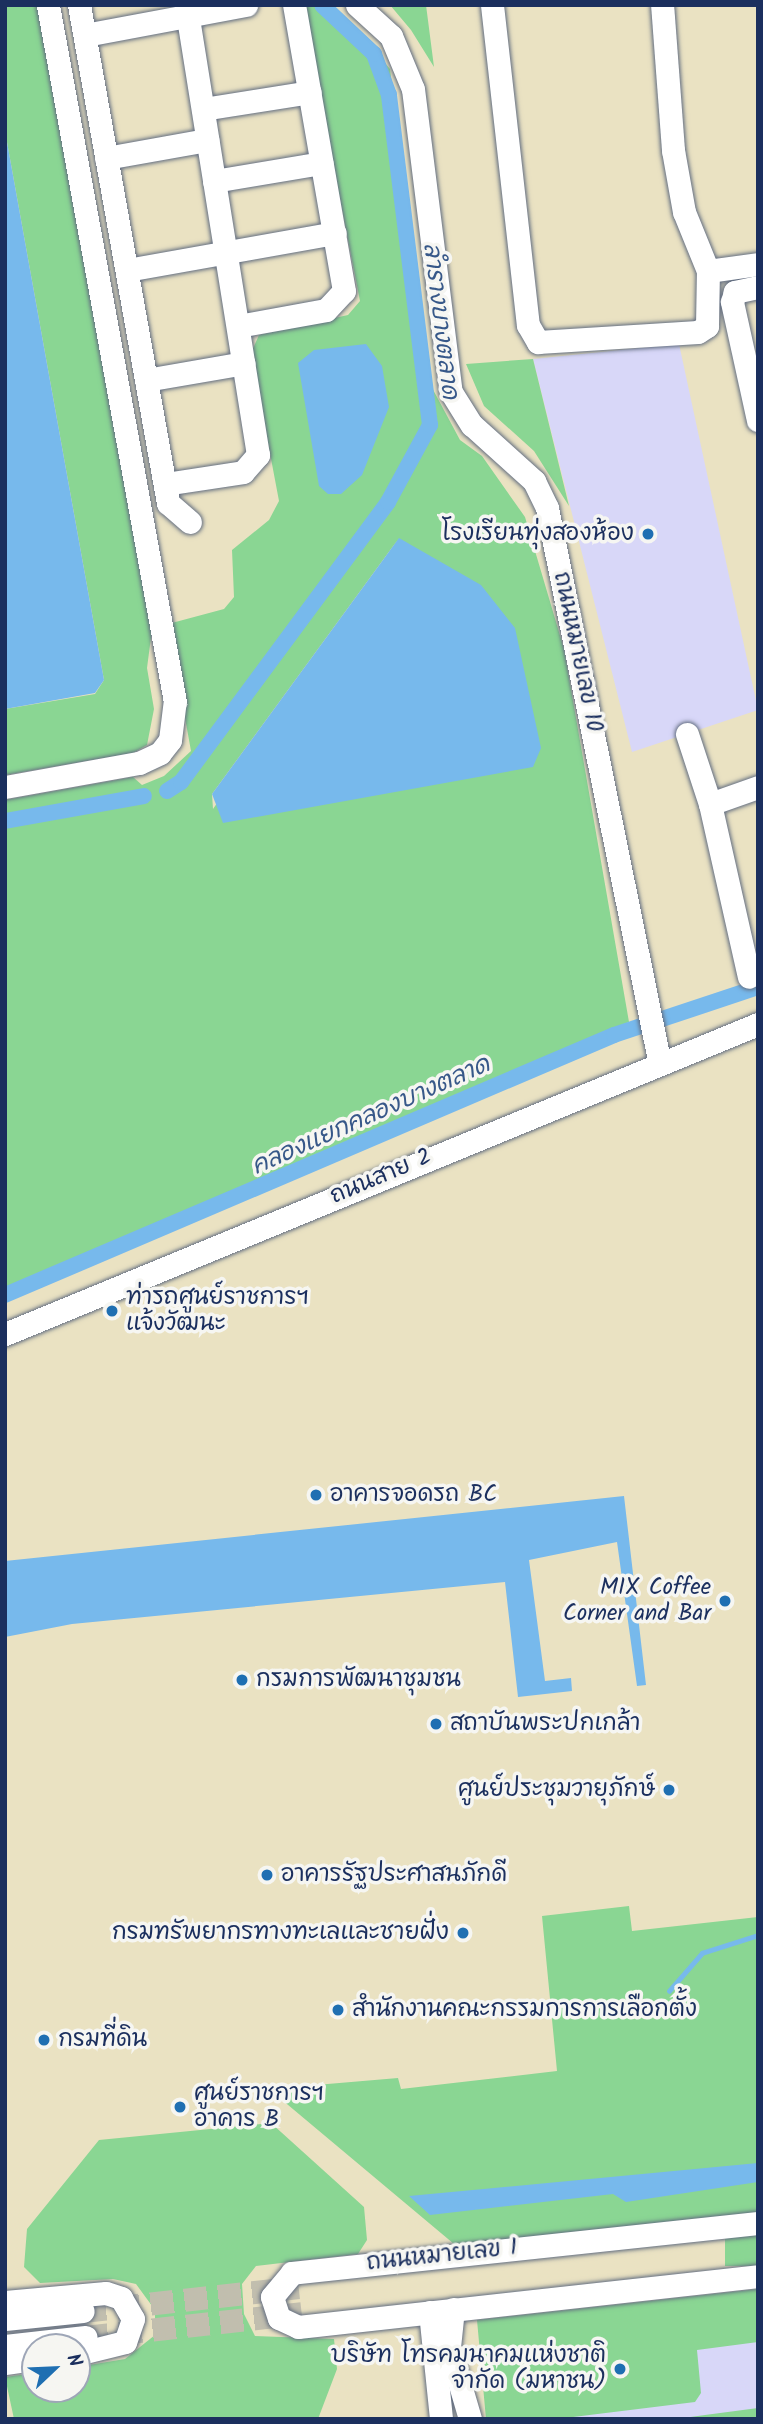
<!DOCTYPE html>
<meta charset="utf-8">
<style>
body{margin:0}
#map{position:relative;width:763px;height:2424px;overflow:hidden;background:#eae2c2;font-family:Kalam,"Playpen Sans Thai",sans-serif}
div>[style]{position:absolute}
.built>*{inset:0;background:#d8d7f8}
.green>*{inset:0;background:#8ad693;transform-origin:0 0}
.water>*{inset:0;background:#77b9ec}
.stream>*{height:4.5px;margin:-2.25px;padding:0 2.25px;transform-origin:2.25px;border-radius:2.25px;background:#77b9ec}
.canal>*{height:16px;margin:-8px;padding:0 8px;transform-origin:8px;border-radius:8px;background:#77b9ec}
.minor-tunnel>*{height:23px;margin-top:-11.5px;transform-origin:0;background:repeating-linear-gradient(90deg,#c1beae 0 23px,transparent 0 34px)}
.roads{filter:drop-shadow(0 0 2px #636e81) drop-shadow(0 0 2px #636e81)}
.minor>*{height:23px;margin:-11.5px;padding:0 11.5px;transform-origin:11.5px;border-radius:11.5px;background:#fff}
.dots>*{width:19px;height:19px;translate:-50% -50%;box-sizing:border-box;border:4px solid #f6f6f2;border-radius:50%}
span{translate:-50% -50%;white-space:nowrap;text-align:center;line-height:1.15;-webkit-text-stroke:7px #f6f6f2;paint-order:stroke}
.poi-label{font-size:23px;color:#1b2f5e}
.right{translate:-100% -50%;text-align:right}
.left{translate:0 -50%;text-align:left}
.street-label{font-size:23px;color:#1b2f5e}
.water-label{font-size:24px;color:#375889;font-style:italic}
.frame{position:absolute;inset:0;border:7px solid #1b2f5e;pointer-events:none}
.north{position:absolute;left:21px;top:2333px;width:70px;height:70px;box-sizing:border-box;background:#f6f6f2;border:2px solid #9ea6b7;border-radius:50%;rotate:67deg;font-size:19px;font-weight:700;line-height:28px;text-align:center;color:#1b2f5e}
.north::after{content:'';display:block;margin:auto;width:24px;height:32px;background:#1f6fb2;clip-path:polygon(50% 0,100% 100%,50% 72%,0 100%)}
</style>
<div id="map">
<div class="built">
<div style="clip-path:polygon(679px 344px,758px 710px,632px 752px,533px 359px)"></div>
<div style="clip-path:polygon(758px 2290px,758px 2419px,486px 2419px)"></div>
</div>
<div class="green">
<div style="clip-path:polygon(5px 5px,39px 5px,153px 622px,147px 668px,154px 709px,147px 745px,133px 753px,5px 775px,5px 709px,95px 694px,104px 680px,5px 131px)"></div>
<div style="clip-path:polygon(evenodd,302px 5px,329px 5px,351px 22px,390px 69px,430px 384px,460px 440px,482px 456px,525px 517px,564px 649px,629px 1022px,5px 1288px,5px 800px,133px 777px,142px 785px,164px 776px,191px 751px,168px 624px,224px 609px,234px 597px,232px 550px,269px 520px,279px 501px,251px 353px,259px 335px,348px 315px,360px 301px,302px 5px,399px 538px,213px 809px,212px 794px,399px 538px)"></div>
<div style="clip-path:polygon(390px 5px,426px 5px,434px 67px,411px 30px)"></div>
<div style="clip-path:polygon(533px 359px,569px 506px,534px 451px,484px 406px,466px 364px)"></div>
<div style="clip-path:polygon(629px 1906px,632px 1931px,758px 1917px,758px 2217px,460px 2249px,269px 2089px,398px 2078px,401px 2089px,557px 2071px,542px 1916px)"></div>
<div style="clip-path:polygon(271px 2123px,364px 2207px,367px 2240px,358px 2254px,256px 2266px,242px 2284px,244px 2314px,255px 2336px,334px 2339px,337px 2369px,318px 2419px,14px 2419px,5px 2377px,35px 2373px,35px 2389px,77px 2389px,77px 2367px,125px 2359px,155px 2335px,155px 2310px,136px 2284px,113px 2279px,40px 2283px,24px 2267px,27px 2229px,99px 2140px)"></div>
<div style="left:758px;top:2234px;width:32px;height:33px;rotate:90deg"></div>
<div style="clip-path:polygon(758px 2289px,758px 2342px,697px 2350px,701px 2393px,695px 2402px,557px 2419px,486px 2419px,477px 2320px)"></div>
<div style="clip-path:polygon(758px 2408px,758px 2419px,676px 2419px,705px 2415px)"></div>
</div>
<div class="water">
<div style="clip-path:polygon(5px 131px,104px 680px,95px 693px,5px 709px)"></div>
<div style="clip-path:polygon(366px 344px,382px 366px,389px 407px,362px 475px,341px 494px,328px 494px,319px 486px,298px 363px,314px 350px)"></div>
<div style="clip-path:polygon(399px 538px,481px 585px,515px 628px,541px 748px,533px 767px,223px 823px,212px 794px)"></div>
<div style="clip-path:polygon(624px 1496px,646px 1685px,637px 1686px,617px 1542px,529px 1560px,545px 1681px,571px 1678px,572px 1691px,518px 1697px,505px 1582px,72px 1624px,5px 1637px,5px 1561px)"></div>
<div style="clip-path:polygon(758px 2163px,758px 2182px,626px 2202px,613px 2194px,430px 2215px,409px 2196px)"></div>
</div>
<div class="stream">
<div style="left:669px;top:1991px;width:50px;rotate:-49deg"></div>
<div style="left:702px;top:1953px;width:59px;rotate:-17.8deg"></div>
</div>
<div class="canal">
<div style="left:167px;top:791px;width:17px;rotate:-33deg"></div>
<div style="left:181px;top:782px;width:348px;rotate:-53.5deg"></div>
<div style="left:388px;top:502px;width:88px;rotate:-61.4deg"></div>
<div style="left:430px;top:425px;width:333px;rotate:-97.1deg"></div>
<div style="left:389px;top:95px;width:44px;rotate:-110.1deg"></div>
<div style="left:374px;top:54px;width:71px;rotate:-136.7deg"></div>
<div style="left:5px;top:821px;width:141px;rotate:-10.2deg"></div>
<div style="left:5px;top:1295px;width:662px;rotate:-23.12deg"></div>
<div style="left:614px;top:1035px;width:152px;rotate:-18.4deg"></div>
</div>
<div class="minor-tunnel">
<div style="left:83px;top:2311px;width:217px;rotate:-6.3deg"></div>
<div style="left:85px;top:2337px;width:218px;rotate:-6.3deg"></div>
</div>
<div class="roads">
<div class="minor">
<div style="left:79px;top:5px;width:506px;rotate:79.87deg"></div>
<div style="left:168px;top:503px;width:29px;rotate:41deg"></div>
<div style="left:357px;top:5px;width:46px;rotate:42.4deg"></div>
<div style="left:391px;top:36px;width:57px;rotate:67.5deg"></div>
<div style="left:413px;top:89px;width:305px;rotate:82.9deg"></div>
<div style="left:451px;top:392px;width:39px;rotate:58deg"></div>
<div style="left:472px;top:425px;width:84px;rotate:42.1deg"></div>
<div style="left:534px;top:481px;width:30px;rotate:64deg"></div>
<div style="left:547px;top:508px;width:563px;rotate:78.53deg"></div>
<div style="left:492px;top:5px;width:322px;rotate:83.6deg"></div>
<div style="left:528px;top:325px;width:20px;rotate:60deg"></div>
<div style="left:538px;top:342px;width:160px;rotate:-3.6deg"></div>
<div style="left:698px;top:332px;width:11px;rotate:-34deg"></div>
<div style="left:707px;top:326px;width:55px;rotate:-89deg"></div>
<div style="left:708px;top:271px;width:64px;rotate:-112.1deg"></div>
<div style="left:684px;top:212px;width:63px;rotate:-100.1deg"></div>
<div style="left:673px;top:150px;width:145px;rotate:-94.3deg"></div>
<div style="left:85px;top:35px;width:164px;rotate:-10.6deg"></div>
<div style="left:203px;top:109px;width:108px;rotate:-9deg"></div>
<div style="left:106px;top:158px;width:103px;rotate:-10.1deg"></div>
<div style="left:214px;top:181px;width:109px;rotate:-9.5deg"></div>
<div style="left:127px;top:270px;width:211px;rotate:-10.1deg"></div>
<div style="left:708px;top:271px;width:50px;rotate:-8deg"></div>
<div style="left:758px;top:287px;width:24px;rotate:168deg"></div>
<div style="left:735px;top:292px;width:10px;rotate:107deg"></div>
<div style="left:732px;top:302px;width:121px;rotate:77.6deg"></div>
<div style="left:238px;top:326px;width:89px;rotate:-10.3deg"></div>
<div style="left:326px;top:310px;width:26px;rotate:-47deg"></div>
<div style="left:344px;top:291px;width:290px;rotate:-99.9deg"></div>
<div style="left:146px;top:380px;width:99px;rotate:-9.8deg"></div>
<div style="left:165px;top:484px;width:79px;rotate:-8.7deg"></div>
<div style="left:243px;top:472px;width:23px;rotate:-49deg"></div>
<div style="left:258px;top:455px;width:456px;rotate:-99.1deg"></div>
<div style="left:687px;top:734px;width:74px;rotate:71.8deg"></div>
<div style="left:710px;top:804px;width:177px;rotate:77.3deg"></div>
<div style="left:5px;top:787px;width:136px;rotate:-10.2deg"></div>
<div style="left:139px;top:763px;width:23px;rotate:-25deg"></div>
<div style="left:160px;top:753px;width:16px;rotate:-52deg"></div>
<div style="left:170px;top:740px;width:38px;rotate:-83deg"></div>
<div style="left:175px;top:702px;width:708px;rotate:-100.33deg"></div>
<div style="left:710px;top:804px;width:51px;rotate:-19.5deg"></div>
<div style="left:5px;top:1334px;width:814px;rotate:-22.38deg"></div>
<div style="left:758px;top:2223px;width:469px;rotate:173.9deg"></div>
<div style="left:292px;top:2273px;width:31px;rotate:130deg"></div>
<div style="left:272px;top:2297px;width:22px;rotate:72deg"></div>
<div style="left:279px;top:2318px;width:21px;rotate:25deg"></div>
<div style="left:298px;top:2327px;width:463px;rotate:-6.3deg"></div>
<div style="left:5px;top:2302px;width:101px;rotate:-5.1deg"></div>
<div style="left:106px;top:2293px;width:16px;rotate:18deg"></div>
<div style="left:121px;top:2298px;width:24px;rotate:60deg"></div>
<div style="left:133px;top:2319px;width:24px;rotate:109deg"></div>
<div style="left:125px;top:2342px;width:49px;rotate:166deg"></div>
<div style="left:453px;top:2309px;width:38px;rotate:96deg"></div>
<div style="left:449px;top:2347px;width:75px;rotate:73.7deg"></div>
<div style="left:430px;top:2312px;width:108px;rotate:84.1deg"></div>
<div style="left:5px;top:2319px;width:78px;rotate:-5.9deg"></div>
<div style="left:5px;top:2346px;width:81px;rotate:-6.4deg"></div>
<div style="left:5px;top:2363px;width:30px;rotate:-8deg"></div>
</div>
</div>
<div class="dots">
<div style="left:648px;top:534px;background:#1f6fb2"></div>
<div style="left:112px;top:1311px;background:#1f6fb2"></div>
<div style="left:316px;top:1495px;background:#1f6fb2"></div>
<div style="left:725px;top:1601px;background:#1f6fb2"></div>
<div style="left:242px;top:1680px;background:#1f6fb2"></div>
<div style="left:436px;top:1724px;background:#1f6fb2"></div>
<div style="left:669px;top:1790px;background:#1f6fb2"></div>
<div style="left:267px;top:1875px;background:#1f6fb2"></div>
<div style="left:463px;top:1933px;background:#1f6fb2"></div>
<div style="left:338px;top:2010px;background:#1f6fb2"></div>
<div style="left:44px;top:2040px;background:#1f6fb2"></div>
<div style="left:180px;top:2107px;background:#1f6fb2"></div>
<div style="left:620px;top:2369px;background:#1f6fb2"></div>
</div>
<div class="poi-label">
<span class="right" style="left:634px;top:534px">โรงเรียนทุ่งสองห้อง</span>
<span class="left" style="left:126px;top:1311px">ท่ารถศูนย์ราชการฯ<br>แจ้งวัฒนะ</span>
<span class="left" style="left:330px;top:1495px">อาคารจอดรถ BC</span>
<span class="right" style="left:711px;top:1601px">MIX Coffee<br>Corner and Bar</span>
<span class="left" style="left:256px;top:1680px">กรมการพัฒนาชุมชน</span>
<span class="left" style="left:450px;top:1724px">สถาบันพระปกเกล้า</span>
<span class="right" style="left:655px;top:1790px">ศูนย์ประชุมวายุภักษ์</span>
<span class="left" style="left:281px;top:1875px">อาคารรัฐประศาสนภักดี</span>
<span class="right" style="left:449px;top:1933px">กรมทรัพยากรทางทะเลและชายฝั่ง</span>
<span class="left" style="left:352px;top:2010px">สำนักงานคณะกรรมการการเลือกตั้ง</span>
<span class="left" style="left:58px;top:2040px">กรมที่ดิน</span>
<span class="left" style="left:194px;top:2107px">ศูนย์ราชการฯ<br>อาคาร B</span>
<span class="right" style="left:606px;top:2369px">บริษัท โทรคมนาคมแห่งชาติ<br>จำกัด (มหาชน)</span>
</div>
<div class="street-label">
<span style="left:577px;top:652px;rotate:78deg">ถนนหมายเลข 10</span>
<span style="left:381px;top:1177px;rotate:-23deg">ถนนสาย 2</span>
<span style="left:442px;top:2256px;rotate:-6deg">ถนนหมายเลข 1</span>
</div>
<div class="water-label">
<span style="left:440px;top:321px;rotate:83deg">ลำรางบางตลาด</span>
<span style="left:371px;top:1116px;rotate:-24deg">คลองแยกคลองบางตลาด</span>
</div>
<div class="frame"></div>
<div class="north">N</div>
</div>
